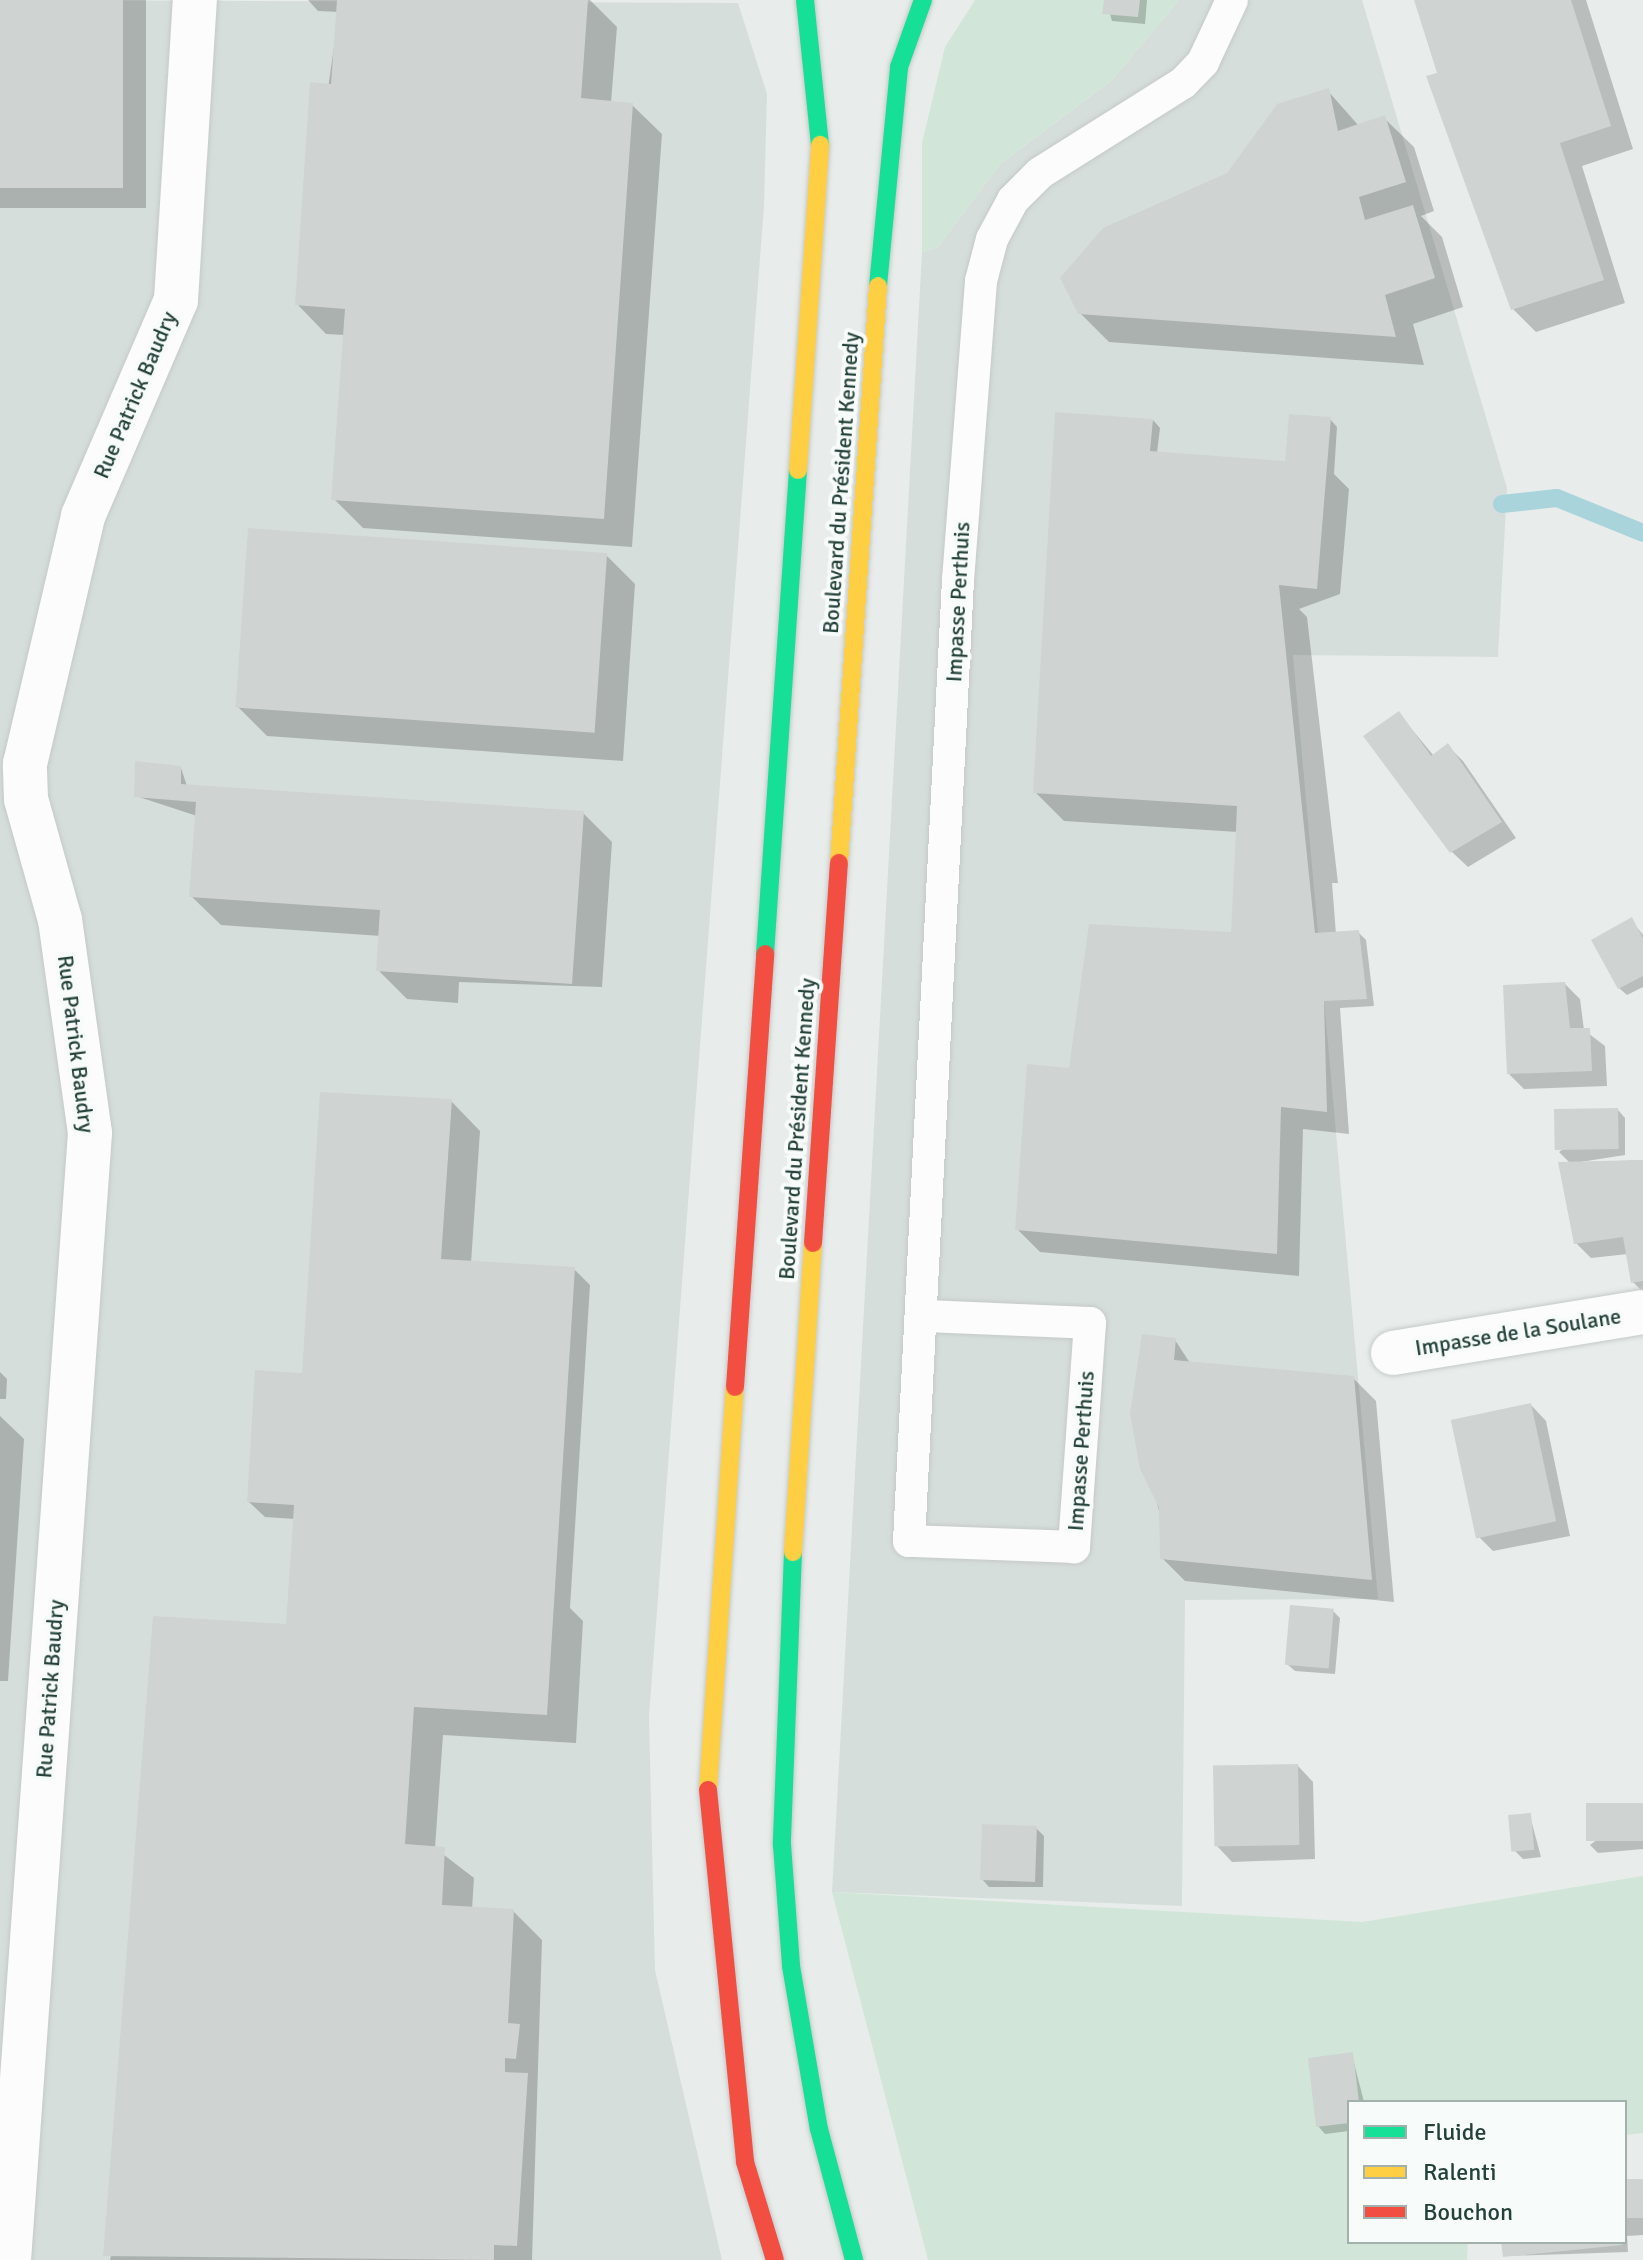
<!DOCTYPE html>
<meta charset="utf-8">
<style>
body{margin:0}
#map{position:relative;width:1643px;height:2260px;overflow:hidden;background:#e8edeb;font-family:Signika,sans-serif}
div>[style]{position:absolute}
.built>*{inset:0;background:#d6dedb}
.green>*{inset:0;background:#d1e6d8}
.shadow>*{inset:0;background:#0003;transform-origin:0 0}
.stream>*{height:18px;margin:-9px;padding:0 9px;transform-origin:9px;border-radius:9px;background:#a9d4db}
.building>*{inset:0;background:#cfd4d2;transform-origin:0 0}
.roads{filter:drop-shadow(0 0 2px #c5cac8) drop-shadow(0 0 2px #c5cac8)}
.lane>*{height:32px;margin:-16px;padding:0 16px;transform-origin:16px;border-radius:16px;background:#fcfcfc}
.street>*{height:44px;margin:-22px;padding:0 22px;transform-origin:22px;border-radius:22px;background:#fcfcfc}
.fast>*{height:18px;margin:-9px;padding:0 9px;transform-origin:9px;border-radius:9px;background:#16e098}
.slow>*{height:18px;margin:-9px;padding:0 9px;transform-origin:9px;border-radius:9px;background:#ffcf43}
.jam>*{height:18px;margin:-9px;padding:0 9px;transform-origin:9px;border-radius:9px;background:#f24e42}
span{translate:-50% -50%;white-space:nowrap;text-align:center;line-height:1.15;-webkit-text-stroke:8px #f7fbf9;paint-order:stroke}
.street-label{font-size:22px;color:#24423a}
.legend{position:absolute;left:1347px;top:2100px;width:280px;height:144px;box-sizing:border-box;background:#f7fbf9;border:2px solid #a3b1ad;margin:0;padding:10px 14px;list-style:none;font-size:24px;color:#24423a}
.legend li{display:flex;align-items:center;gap:16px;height:40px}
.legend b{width:40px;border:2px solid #a3b1ad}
</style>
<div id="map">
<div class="built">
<div style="clip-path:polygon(0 0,738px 3px,767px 94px,764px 206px,649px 1716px,655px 1970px,722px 2260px,0 2260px)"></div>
<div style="clip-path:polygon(1179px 0,1362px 0,1507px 488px,1498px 657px,1293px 655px,1378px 1599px,1185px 1600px,1182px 1906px,832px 1892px,922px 252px,938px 247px,1000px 164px,1112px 80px)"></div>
</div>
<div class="green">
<div style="clip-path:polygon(975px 0,1179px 0,1112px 80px,1000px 164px,938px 247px,922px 252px,922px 143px,945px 47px)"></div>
<div style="clip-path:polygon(1643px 1876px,1643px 2133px,1625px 2135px,1625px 2102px,1349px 2102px,1349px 2242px,1468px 2242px,1467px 2260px,928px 2260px,832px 1892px,1362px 1922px)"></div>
</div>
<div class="shadow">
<div style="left:0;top:0;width:146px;height:208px"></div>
<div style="clip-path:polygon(308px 0,590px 0,617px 27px,611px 103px,632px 105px,662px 134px,632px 547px,363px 528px,334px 499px,345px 335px,326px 334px,297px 304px,339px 12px,318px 11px)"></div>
<div style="clip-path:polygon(1106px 0,1147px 0,1145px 24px,1112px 21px)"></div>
<div style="clip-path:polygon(1417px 0,1586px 0,1633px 149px,1582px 166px,1625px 303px,1536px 332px,1513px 309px)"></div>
<div style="clip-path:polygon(1328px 91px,1359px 126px,1384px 118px,1414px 147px,1434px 211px,1421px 216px,1442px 237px,1463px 307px,1413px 324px,1424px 365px,1109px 342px,1080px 313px)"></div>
<div style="clip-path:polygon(1330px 419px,1337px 427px,1334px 474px,1349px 489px,1340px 594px,1299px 609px,1307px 617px,1338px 883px,1332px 883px,1336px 934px,1358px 932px,1366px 940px,1374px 1006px,1340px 1008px,1349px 1134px,1303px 1129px,1299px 1276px,1040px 1252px,1017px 1229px,1071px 1070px,1232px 934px,1238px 832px,1064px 821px,1035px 792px,1153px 420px,1160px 428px,1157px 453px,1291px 464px)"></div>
<div style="clip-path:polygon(606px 555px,635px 584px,623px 761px,267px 736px,238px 707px)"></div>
<div style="clip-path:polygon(1399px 714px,1434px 756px,1448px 746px,1463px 761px,1516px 838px,1468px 867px,1452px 852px)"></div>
<div style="clip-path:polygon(181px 768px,187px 786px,583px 813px,612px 842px,602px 987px,459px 982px,458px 1003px,407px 999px,378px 970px,381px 936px,221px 925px,191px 896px,197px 816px,136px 796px)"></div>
<div style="clip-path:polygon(1631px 920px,1643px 935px,1643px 987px,1627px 995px,1619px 988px)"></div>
<div style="clip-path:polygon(1565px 984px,1580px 999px,1584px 1030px,1605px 1046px,1607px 1086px,1524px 1089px,1509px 1074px)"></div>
<div style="clip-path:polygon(451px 1101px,480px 1131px,471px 1263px,574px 1269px,590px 1285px,570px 1608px,583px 1621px,576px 1743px,443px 1735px,435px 1848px,474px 1878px,472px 1909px,513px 1911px,542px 1940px,532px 2260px,110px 2260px,288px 1627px,295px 1519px,265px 1517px,249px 1502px,304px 1375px)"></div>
<div style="clip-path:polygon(1618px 1110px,1625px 1118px,1625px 1155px,1574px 1163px,1643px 1160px,1643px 1292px,1633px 1282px,1628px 1254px,1591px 1258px,1576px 1243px,1570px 1163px,1559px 1152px)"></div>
<div style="clip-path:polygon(1175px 1340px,1190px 1363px,1353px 1378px,1376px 1401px,1394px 1602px,1185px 1581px,1162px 1558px,1165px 1532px,1132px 1414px)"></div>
<div style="clip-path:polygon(0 1372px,7px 1379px,6px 1399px,0 1399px)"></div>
<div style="clip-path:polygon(1531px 1405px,1546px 1421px,1570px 1536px,1493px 1551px,1477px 1535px)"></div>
<div style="clip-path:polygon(0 1416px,24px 1439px,8px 1681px,0 1681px)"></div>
<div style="clip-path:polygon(1333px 1611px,1340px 1618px,1335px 1674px,1295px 1671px,1287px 1664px)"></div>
<div style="clip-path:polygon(1298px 1766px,1313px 1782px,1315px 1859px,1232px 1862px,1217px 1846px)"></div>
<div style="clip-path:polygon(1643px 1805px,1643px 1849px,1598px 1853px,1590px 1845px)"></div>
<div style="clip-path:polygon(1530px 1816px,1541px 1857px,1523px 1859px,1515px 1851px)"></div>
<div style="clip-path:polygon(1036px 1828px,1044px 1836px,1043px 1887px,989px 1887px,982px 1879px)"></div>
<div style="clip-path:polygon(1352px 2055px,1364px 2102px,1349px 2102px,1349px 2131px,1325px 2134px,1318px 2126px)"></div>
<div style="clip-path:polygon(1643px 2181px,1643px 2235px,1627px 2236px,1628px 2252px,1505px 2256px,1503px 2242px,1625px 2242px,1625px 2183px)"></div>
</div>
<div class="stream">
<div style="left:1502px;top:504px;width:55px;rotate:-6.2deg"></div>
<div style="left:1557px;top:498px;width:93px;rotate:22.1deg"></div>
</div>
<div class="building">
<div style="left:0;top:0;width:123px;height:188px"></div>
<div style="clip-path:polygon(337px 0,588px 0,581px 98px,633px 103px,604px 519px,331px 500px,345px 309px,295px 305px,310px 82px,331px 84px)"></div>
<div style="clip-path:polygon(1104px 0,1140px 0,1138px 17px,1102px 14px)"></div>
<div style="clip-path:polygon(1414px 0,1571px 0,1611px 126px,1560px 143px,1604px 280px,1511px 310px,1426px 76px,1437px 73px)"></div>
<div style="clip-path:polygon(1329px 88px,1338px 131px,1385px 115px,1406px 182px,1359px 197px,1365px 220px,1413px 205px,1435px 278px,1385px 295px,1396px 337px,1078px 314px,1060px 278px,1103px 228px,1227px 173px,1277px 104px)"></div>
<div style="clip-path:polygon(1055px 412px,1153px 419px,1150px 451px,1285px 461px,1289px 414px,1331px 417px,1317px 589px,1279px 585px,1315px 933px,1359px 930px,1367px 999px,1324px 1001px,1327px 1112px,1281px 1107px,1277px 1254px,1015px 1230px,1027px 1064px,1069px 1068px,1089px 924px,1231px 932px,1235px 851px,1237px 806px,1033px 793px)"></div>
<div style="left:248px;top:528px;width:360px;height:180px;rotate:4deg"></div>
<div style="clip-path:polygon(1399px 711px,1431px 756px,1448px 743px,1502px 822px,1450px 853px,1363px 736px)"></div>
<div style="clip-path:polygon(135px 761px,181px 766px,181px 784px,584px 811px,572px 984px,376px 971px,380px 910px,189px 897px,196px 802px,134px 797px)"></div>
<div style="clip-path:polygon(1632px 917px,1643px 939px,1643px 976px,1618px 989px,1591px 940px)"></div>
<div style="clip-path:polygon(1565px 982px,1570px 1028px,1590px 1028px,1592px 1071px,1507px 1074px,1503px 985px)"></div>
<div style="clip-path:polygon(320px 1092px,452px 1099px,441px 1259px,575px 1267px,547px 1715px,414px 1707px,405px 1844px,445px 1847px,442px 1905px,514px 1909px,508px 2023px,520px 2024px,516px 2059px,505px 2058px,505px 2072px,528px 2073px,517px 2246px,494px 2245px,494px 2260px,103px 2256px,153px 1616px,286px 1624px,294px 1505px,247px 1502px,255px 1370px,302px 1373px)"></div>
<div style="left:1618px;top:1108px;width:41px;height:64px;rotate:89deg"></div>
<div style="clip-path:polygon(1643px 1160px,1643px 1281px,1631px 1283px,1623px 1237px,1574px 1244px,1558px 1162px)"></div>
<div style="clip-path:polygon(1142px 1334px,1176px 1338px,1174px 1360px,1354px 1376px,1372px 1580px,1160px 1559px,1159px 1508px,1140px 1469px,1130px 1414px)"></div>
<div style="left:1531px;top:1403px;width:121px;height:82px;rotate:78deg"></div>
<div style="left:1290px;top:1605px;width:44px;height:60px;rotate:5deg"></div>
<div style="left:1298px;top:1764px;width:81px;height:85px;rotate:89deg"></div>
<div style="left:1643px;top:1803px;width:38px;height:57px;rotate:90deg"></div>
<div style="left:1531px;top:1813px;width:37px;height:23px;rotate:85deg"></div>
<div style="left:982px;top:1824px;width:55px;height:56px;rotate:2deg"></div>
<div style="clip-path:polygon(1353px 2052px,1359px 2102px,1349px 2102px,1349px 2123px,1316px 2127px,1308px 2058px)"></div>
<div style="left:1643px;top:2179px;width:39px;height:18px;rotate:90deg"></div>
<div style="clip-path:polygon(1501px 2242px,1622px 2242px,1622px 2245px,1503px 2257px)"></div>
</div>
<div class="roads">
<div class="lane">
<div style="left:924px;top:1316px;width:166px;rotate:2.4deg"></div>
<div style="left:1090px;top:1323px;width:225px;rotate:94.1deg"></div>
<div style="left:1074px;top:1547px;width:165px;rotate:-177.9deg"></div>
<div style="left:909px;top:1541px;width:962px;rotate:-87.08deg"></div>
<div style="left:958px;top:580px;width:300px;rotate:-85.6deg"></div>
<div style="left:981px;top:281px;width:43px;rotate:-75.3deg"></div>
<div style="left:992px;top:239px;width:44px;rotate:-61.7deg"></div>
<div style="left:1013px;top:200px;width:38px;rotate:-45deg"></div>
<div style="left:1040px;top:173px;width:169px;rotate:-32.2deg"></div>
<div style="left:1183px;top:83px;width:29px;rotate:-46deg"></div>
<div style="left:1203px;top:62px;width:68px;rotate:-64.9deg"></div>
</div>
<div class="street">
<div style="left:1393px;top:1353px;width:253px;rotate:-9.3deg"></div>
<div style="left:9px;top:2260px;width:1130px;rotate:-85.89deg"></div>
<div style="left:90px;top:1133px;width:215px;rotate:-98deg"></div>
<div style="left:60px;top:920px;width:126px;rotate:-105.7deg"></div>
<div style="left:26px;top:799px;width:35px;rotate:-92deg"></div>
<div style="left:25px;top:764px;width:255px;rotate:-76.8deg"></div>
<div style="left:83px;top:516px;width:235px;rotate:-66.7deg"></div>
<div style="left:176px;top:300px;width:301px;rotate:-86.4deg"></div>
</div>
<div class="fast">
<div style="left:805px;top:0;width:146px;rotate:84.1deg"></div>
<div style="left:878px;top:286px;width:220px;rotate:-84.5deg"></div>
<div style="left:899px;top:67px;width:71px;rotate:-70.3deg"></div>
<div style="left:765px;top:954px;width:485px;rotate:-86.1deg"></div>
<div style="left:793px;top:1552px;width:293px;rotate:92.2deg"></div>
<div style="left:782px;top:1845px;width:121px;rotate:85.7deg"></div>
<div style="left:791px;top:1966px;width:165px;rotate:80.3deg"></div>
<div style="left:819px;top:2129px;width:136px;rotate:75deg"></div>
</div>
<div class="slow">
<div style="left:798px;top:470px;width:326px;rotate:-86.1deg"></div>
<div style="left:839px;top:863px;width:578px;rotate:-86.13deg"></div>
<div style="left:793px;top:1552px;width:310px;rotate:-86.3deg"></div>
<div style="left:708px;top:1790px;width:404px;rotate:-86.2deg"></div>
</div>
<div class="jam">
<div style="left:813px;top:1243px;width:381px;rotate:-86.1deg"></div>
<div style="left:735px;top:1387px;width:434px;rotate:-86deg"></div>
<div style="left:708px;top:1790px;width:374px;rotate:84.3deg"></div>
<div style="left:745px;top:2162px;width:102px;rotate:73deg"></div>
</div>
</div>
<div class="street-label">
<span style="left:135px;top:395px;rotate:-67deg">Rue Patrick Baudry</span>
<span style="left:841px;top:483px;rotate:-86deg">Boulevard du Président Kennedy</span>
<span style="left:958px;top:602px;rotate:-87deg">Impasse Perthuis</span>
<span style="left:76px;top:1044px;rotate:83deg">Rue Patrick Baudry</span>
<span style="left:797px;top:1129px;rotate:-86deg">Boulevard du Président Kennedy</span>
<span style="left:1518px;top:1332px;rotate:-9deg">Impasse de la Soulane</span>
<span style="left:1081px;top:1451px;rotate:-86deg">Impasse Perthuis</span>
<span style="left:50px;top:1689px;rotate:-86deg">Rue Patrick Baudry</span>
</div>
<ul class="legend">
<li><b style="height:10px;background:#16e098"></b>Fluide</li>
<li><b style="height:10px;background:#ffcf43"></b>Ralenti</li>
<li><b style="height:10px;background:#f24e42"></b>Bouchon</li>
</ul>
</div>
